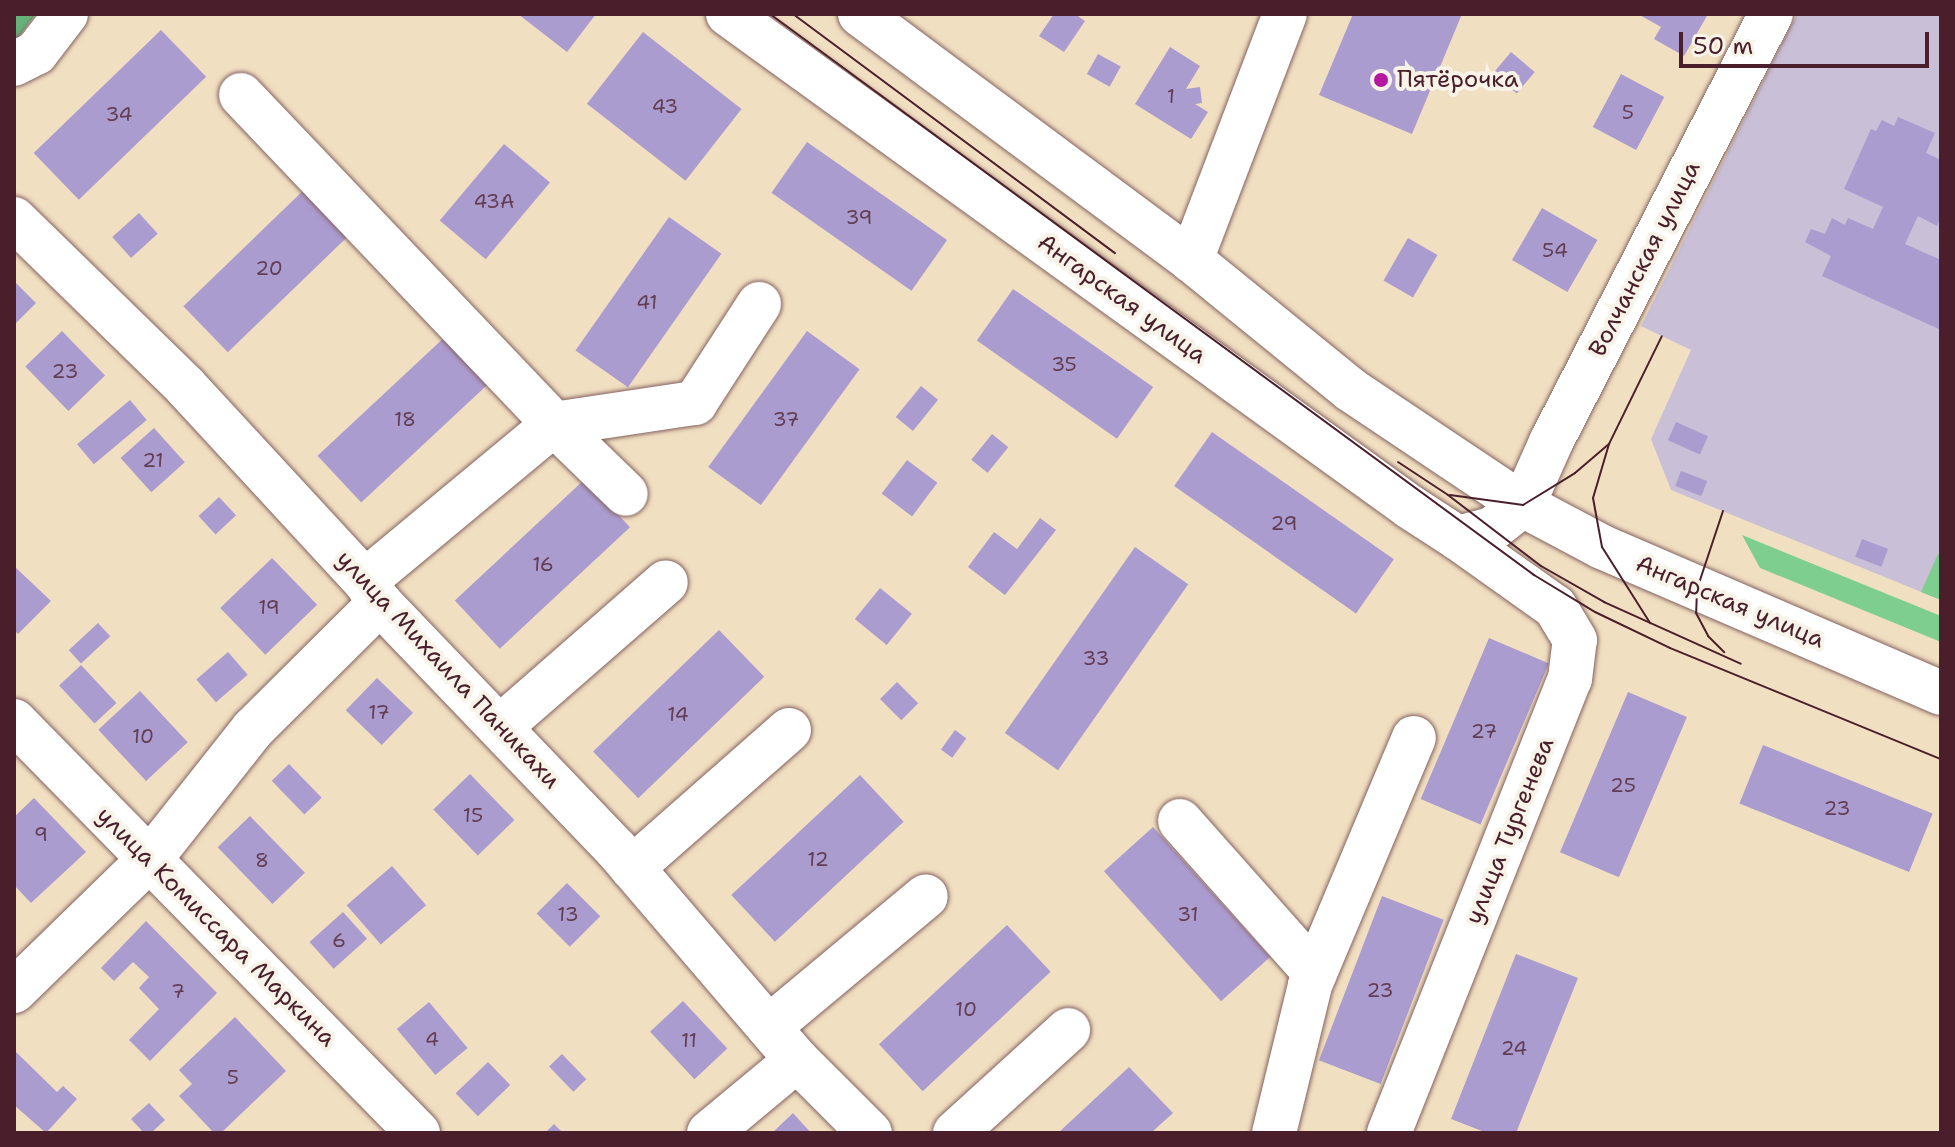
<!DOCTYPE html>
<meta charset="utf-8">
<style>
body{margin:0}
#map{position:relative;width:1955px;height:1147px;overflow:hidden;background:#f1dfc1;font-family:"Shantell Sans",sans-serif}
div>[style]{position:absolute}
.industrial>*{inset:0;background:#c9bfd7}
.green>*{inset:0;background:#7ecf8f}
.forest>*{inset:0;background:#66b27a}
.building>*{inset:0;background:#ab9cd0;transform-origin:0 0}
.roads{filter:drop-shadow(0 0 2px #846260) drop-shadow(0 0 2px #846260)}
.minor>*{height:44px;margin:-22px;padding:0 22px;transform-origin:22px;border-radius:22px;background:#fff}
.major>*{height:44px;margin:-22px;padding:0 22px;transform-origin:22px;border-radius:22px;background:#fff}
.tram>*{height:2px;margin:-1px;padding:0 1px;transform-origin:1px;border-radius:1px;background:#4a1f2b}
.dots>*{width:22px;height:22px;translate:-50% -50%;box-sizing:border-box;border:4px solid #f7f3e8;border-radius:50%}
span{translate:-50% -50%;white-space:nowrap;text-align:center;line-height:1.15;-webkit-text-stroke:8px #f7f3e8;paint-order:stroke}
.number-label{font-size:20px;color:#623e54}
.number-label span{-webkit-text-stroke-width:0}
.poi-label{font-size:24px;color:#4a1f2b}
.left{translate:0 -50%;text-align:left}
.street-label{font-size:24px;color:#4a1f2b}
.frame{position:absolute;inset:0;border:16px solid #4a1f2b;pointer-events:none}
.scale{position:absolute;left:1679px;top:32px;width:250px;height:36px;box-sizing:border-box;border:4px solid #4a1f2b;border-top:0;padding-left:10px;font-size:24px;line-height:28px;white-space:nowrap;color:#4a1f2b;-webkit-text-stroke:6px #f7f3e8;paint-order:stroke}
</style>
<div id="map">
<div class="industrial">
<div style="clip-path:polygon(1797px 14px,1941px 14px,1941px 600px,1671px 490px,1651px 439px,1691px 350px,1641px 326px)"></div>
</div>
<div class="green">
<div style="clip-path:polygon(1742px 535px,1941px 616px,1941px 642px,1760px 568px)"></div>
<div style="clip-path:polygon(1938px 554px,1941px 554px,1941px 600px,1921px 592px)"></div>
</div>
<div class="forest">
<div style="clip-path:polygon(14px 14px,36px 14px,14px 43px)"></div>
</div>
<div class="building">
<div style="clip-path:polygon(518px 14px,596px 14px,567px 52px)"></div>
<div style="clip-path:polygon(1054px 14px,1075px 14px,1085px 21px,1064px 52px,1039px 36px)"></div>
<div style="clip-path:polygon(1353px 14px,1462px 14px,1412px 134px,1319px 95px)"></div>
<div style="clip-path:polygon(1638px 14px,1708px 14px,1684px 56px,1654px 39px,1661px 27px)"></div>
<div style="left:161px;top:30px;width:65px;height:177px;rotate:46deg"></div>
<div style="left:643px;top:32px;width:125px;height:91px;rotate:38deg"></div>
<div style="clip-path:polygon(1170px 47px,1200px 66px,1186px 89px,1200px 87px,1202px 103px,1195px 104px,1208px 112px,1191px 139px,1135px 104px)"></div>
<div style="left:1511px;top:52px;width:31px;height:28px;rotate:40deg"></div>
<div style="left:1098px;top:54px;width:26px;height:23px;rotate:29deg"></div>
<div style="left:1621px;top:74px;width:49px;height:60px;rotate:28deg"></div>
<div style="clip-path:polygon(1898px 117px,1935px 133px,1926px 153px,1941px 160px,1941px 218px,1937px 226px,1918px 216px,1905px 244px,1941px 260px,1941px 330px,1822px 276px,1831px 256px,1805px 242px,1811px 229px,1825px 234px,1832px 218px,1845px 225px,1848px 218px,1873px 229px,1883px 207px,1844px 189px,1871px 129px,1876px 131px,1882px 120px,1894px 126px)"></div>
<div style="left:807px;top:142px;width:171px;height:62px;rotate:35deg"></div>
<div style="left:504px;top:144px;width:60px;height:100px;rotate:40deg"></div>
<div style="left:310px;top:184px;width:64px;height:176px;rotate:46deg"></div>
<div style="left:1542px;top:208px;width:64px;height:60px;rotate:30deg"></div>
<div style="left:139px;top:213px;width:28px;height:36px;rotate:48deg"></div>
<div style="left:669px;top:217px;width:64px;height:163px;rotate:35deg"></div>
<div style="left:1408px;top:238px;width:34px;height:49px;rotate:30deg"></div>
<div style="clip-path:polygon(14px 281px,36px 303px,14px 325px)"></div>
<div style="left:1013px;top:289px;width:171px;height:63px;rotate:35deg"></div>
<div style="left:62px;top:331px;width:62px;height:51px;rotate:46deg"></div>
<div style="left:807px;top:331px;width:65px;height:168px;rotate:36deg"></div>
<div style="left:447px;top:335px;width:64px;height:177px;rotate:47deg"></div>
<div style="left:921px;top:386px;width:22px;height:40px;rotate:39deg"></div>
<div style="left:130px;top:400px;width:26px;height:69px;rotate:50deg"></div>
<div style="left:1676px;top:422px;width:35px;height:20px;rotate:24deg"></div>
<div style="left:154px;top:428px;width:46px;height:45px;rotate:48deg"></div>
<div style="left:1212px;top:432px;width:222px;height:66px;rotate:35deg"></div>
<div style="left:992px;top:434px;width:21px;height:33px;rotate:39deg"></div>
<div style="left:907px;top:460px;width:38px;height:42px;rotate:37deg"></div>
<div style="left:1681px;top:471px;width:28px;height:16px;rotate:21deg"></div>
<div style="left:585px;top:479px;width:66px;height:178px;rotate:47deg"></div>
<div style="left:219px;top:497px;width:25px;height:28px;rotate:47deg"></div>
<div style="clip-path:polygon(1040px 518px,1056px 530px,1005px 595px,968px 567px,994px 532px,1017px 549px)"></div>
<div style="left:1862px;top:539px;width:28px;height:19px;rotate:21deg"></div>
<div style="left:1135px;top:547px;width:65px;height:227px;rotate:35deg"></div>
<div style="left:272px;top:558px;width:65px;height:72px;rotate:46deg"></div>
<div style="clip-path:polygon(14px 566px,51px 601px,18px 634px,14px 630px)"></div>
<div style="left:880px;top:588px;width:41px;height:40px;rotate:39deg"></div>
<div style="left:98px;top:623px;width:18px;height:40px;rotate:47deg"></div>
<div style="left:719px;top:630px;width:65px;height:175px;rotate:46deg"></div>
<div style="left:1489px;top:638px;width:65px;height:175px;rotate:23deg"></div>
<div style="left:228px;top:652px;width:30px;height:42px;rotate:49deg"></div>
<div style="left:81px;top:665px;width:52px;height:30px;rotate:47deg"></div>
<div style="left:377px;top:678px;width:50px;height:45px;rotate:44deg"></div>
<div style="left:897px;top:682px;width:30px;height:24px;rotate:45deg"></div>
<div style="left:140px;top:691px;width:70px;height:57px;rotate:47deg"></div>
<div style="left:1628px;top:692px;width:64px;height:174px;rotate:23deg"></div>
<div style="left:955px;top:730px;width:14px;height:24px;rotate:36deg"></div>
<div style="left:1763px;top:745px;width:183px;height:63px;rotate:22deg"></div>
<div style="left:289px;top:764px;width:47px;height:24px;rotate:46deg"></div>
<div style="left:470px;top:774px;width:64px;height:51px;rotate:46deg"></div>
<div style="left:860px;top:775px;width:64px;height:176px;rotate:47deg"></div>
<div style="clip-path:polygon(34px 798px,86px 852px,31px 903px,14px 885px,14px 817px)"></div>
<div style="left:250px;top:816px;width:79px;height:45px;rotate:46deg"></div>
<div style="left:1153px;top:827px;width:175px;height:66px;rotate:48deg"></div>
<div style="left:392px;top:866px;width:52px;height:60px;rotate:49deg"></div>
<div style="left:567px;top:883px;width:47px;height:43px;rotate:45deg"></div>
<div style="left:1382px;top:896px;width:66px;height:176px;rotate:21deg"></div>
<div style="left:343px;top:912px;width:36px;height:45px;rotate:48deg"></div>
<div style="clip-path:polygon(146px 921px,217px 993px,150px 1061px,129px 1040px,159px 1009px,139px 988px,149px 977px,133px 962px,114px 981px,101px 968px)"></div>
<div style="left:1007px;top:925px;width:64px;height:175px;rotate:47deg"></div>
<div style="clip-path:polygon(1516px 954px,1578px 978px,1516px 1133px,1487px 1133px,1451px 1119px)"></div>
<div style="left:683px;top:1001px;width:65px;height:45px;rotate:47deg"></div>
<div style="left:429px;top:1002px;width:60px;height:42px;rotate:50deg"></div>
<div style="clip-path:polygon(235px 1017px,286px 1071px,221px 1133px,214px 1133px,179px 1096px,192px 1084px,179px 1070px)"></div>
<div style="clip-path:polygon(16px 1052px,57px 1092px,63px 1086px,77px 1099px,46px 1133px,14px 1105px)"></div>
<div style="left:562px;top:1054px;width:35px;height:18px;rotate:46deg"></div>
<div style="left:488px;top:1062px;width:32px;height:45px;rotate:46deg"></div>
<div style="clip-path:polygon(1129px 1067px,1173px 1113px,1151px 1133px,1058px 1133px)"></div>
<div style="clip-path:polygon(149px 1103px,165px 1120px,151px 1133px,144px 1133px,131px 1119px)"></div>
<div style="clip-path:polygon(793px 1113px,811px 1133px,772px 1133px)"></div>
<div style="clip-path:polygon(554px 1124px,563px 1133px,545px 1133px)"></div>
</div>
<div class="roads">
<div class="minor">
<div style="left:14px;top:64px;width:25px;rotate:-27deg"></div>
<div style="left:36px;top:53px;width:49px;rotate:-52.4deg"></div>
<div style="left:241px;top:95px;width:454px;rotate:46.4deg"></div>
<div style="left:554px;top:424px;width:100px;rotate:44.2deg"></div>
<div style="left:14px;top:219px;width:239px;rotate:44.3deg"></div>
<div style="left:185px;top:386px;width:265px;rotate:47.3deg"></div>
<div style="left:365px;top:581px;width:27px;rotate:56deg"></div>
<div style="left:380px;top:603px;width:341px;rotate:46.2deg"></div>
<div style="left:616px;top:849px;width:278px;rotate:49.4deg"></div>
<div style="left:797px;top:1060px;width:103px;rotate:45deg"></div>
<div style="left:1191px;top:260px;width:263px;rotate:-69.1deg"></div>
<div style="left:1523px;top:505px;width:69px;rotate:-66deg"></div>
<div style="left:1551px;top:442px;width:481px;rotate:-62.8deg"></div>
<div style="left:365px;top:581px;width:246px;rotate:-39.7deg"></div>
<div style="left:554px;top:424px;width:143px;rotate:-8.5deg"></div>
<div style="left:695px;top:403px;width:118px;rotate:-57.1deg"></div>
<div style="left:14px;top:721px;width:577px;rotate:45.56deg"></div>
<div style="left:500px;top:727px;width:220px;rotate:-41.1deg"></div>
<div style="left:1180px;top:821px;width:203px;rotate:48.4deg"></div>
<div style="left:632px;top:868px;width:209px;rotate:-41.3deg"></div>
<div style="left:14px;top:991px;width:191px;rotate:-44.2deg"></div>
<div style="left:151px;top:858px;width:164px;rotate:-51.7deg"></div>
<div style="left:253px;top:729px;width:179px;rotate:-44.8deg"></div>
<div style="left:769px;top:1027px;width:204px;rotate:-39.8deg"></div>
<div style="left:709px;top:1133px;width:114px;rotate:-39.7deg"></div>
<div style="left:955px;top:1133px;width:153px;rotate:-42.3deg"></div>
<div style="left:1274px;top:1133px;width:152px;rotate:-76.3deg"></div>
<div style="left:1310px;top:985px;width:268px;rotate:-67.2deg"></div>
<div style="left:1389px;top:1133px;width:489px;rotate:-68.3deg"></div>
<div style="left:1570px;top:679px;width:39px;rotate:-83deg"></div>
<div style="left:1575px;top:640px;width:39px;rotate:-121deg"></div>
<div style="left:1555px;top:607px;width:119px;rotate:-144.6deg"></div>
</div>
<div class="major">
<div style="left:728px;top:14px;width:842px;rotate:35.86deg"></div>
<div style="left:1410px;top:507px;width:57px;rotate:32.9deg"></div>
<div style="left:1458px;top:538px;width:35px;rotate:-15deg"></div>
<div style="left:1492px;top:529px;width:39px;rotate:-38deg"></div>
<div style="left:860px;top:14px;width:412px;rotate:36.6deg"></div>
<div style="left:1191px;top:260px;width:206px;rotate:39.1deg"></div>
<div style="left:1351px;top:390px;width:207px;rotate:33.8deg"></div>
<div style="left:1523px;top:505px;width:89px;rotate:28deg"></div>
<div style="left:1602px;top:547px;width:369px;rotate:23.3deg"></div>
</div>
</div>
<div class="tram">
<div style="left:770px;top:14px;width:948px;rotate:36.29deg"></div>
<div style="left:1534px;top:575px;width:71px;rotate:31.2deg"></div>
<div style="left:1595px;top:612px;width:83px;rotate:25.6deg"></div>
<div style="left:1670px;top:648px;width:293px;rotate:22.3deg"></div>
<div style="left:793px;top:14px;width:401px;rotate:36.6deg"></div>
<div style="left:1609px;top:444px;width:56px;rotate:106.5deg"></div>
<div style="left:1593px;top:498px;width:50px;rotate:79.6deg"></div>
<div style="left:1602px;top:547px;width:90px;rotate:57.7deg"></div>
<div style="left:1398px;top:462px;width:60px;rotate:33.4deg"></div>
<div style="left:1448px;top:495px;width:117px;rotate:37.4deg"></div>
<div style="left:1541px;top:566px;width:73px;rotate:29.7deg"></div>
<div style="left:1604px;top:602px;width:150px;rotate:24.3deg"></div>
<div style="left:1450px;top:495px;width:74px;rotate:7.8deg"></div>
<div style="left:1523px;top:505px;width:61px;rotate:-31.6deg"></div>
<div style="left:1575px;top:473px;width:45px;rotate:-40.5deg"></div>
<div style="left:1609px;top:444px;width:120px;rotate:-63.9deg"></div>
<div style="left:1723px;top:511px;width:82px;rotate:108.4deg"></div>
<div style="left:1697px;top:589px;width:24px;rotate:92deg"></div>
<div style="left:1696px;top:613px;width:26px;rotate:62deg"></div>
<div style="left:1708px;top:636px;width:23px;rotate:45deg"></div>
</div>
<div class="dots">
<div style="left:1381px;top:80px;background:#b5179e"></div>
</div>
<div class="number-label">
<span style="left:1171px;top:96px">1</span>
<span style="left:665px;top:106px">43</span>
<span style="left:1628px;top:112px">5</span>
<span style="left:119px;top:114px">34</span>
<span style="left:494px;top:201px">43А</span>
<span style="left:859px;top:217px">39</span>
<span style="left:1555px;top:250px">54</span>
<span style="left:269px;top:268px">20</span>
<span style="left:647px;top:302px">41</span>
<span style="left:1064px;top:364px">35</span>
<span style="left:65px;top:371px">23</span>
<span style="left:405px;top:419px">18</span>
<span style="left:786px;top:419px">37</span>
<span style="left:153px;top:460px">21</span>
<span style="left:1284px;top:523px">29</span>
<span style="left:543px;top:564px">16</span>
<span style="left:269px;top:607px">19</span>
<span style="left:1096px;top:658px">33</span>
<span style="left:379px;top:712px">17</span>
<span style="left:678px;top:714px">14</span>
<span style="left:1484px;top:731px">27</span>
<span style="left:143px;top:736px">10</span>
<span style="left:1623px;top:785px">25</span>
<span style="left:1837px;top:808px">23</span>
<span style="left:473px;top:815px">15</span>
<span style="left:41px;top:834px">9</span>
<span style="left:818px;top:859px">12</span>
<span style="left:262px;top:860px">8</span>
<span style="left:568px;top:914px">13</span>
<span style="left:1188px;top:914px">31</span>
<span style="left:339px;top:940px">6</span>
<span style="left:1380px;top:990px">23</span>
<span style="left:178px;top:991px">7</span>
<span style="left:966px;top:1009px">10</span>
<span style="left:432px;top:1039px">4</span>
<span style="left:689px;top:1040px">11</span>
<span style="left:1514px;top:1048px">24</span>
<span style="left:233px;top:1077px">5</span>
</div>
<div class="poi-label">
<span class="left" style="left:1397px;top:80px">Пятёрочка</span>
</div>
<div class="street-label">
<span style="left:1645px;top:259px;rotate:-63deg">Волчанская улица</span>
<span style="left:1122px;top:299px;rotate:36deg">Ангарская улица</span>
<span style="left:1730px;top:602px;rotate:23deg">Ангарская улица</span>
<span style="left:448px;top:670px;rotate:47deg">улица Михаила Паникахи</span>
<span style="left:1510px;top:831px;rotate:-68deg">улица Тургенева</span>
<span style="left:216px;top:927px;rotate:45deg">улица Комиссара Маркина</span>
</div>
<div class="frame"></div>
<div class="scale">50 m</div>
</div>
